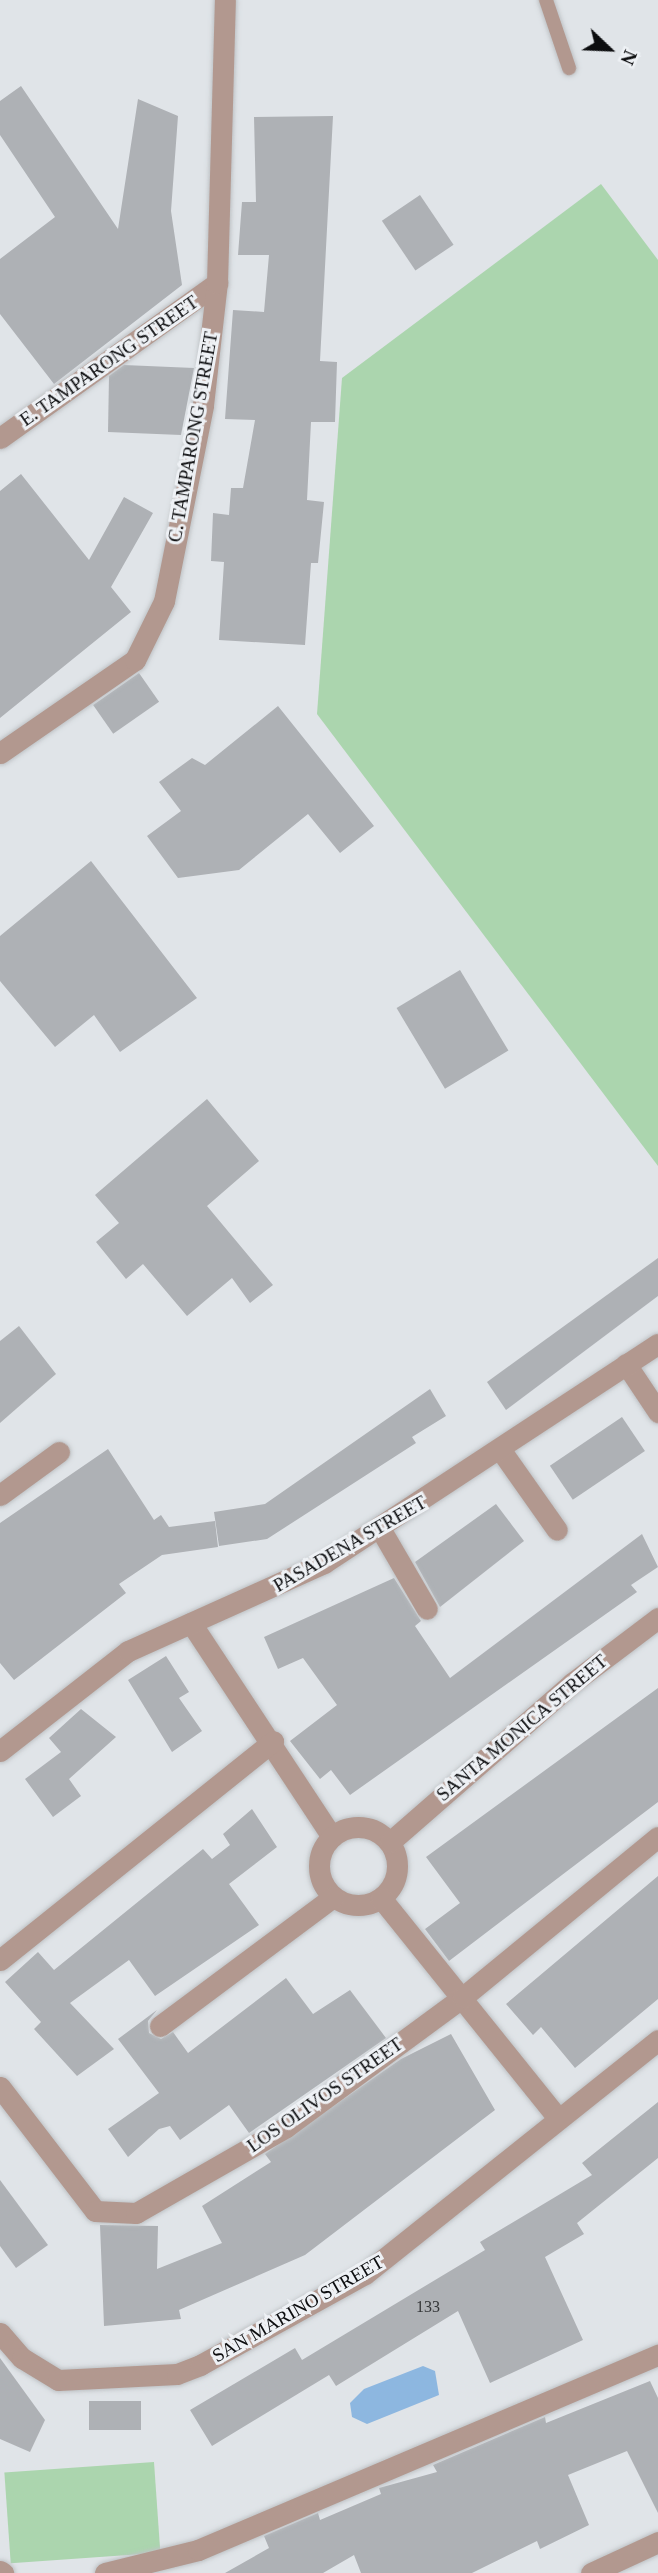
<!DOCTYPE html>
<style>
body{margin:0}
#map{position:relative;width:658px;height:2573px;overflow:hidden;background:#e0e4e8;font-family:"Times New Roman",serif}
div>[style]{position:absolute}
.green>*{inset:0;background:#abd5ae;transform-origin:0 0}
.water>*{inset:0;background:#8db7e0}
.building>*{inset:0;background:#aeb1b5;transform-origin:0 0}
.roads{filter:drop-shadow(0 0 2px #bec2c5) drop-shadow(0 0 2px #bec2c5)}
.service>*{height:14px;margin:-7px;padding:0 7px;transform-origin:7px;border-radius:7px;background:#b2988f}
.minor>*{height:21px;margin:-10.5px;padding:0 10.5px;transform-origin:10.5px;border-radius:10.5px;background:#b2988f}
.minor>.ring{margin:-10.5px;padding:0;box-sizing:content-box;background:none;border:21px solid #b2988f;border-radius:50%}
span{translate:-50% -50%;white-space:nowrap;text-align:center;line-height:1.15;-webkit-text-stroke:6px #eef1f5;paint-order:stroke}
.number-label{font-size:16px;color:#343638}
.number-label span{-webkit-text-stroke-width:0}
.street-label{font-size:19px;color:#0c0d0f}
.north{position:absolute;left:574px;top:14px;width:70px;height:70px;-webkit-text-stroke:5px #eef1f5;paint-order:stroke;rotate:113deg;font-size:19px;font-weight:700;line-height:28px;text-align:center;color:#0c0d0f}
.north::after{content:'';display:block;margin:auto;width:24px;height:32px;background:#0c0d0f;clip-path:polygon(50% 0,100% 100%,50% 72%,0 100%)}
</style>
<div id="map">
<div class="green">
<div style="clip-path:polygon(601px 184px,658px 260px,658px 1166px,317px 714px,342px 378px)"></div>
<div style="left:154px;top:2462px;width:91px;height:150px;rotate:86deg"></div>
</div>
<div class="water">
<div style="clip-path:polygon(423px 2366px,435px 2371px,439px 2395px,367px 2424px,352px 2417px,350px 2403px,364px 2389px)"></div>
</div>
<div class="building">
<div style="clip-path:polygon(21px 86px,118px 229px,138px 99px,178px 116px,171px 211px,182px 285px,54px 384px,0 314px,0 259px,55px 217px,0 135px,0 101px)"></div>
<div style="clip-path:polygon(333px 116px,320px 361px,337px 362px,335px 422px,311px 422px,307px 500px,324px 502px,318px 563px,311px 563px,305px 645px,219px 640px,224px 562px,211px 561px,213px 513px,229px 515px,231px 488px,243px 488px,255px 420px,225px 419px,233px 310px,264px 312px,269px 255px,238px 255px,242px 202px,256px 202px,254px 117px)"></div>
<div style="left:420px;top:195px;width:60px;height:46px;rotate:56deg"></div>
<div style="clip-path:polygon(124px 365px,194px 368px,181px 435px,108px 432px,109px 376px)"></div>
<div style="clip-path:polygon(21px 474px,89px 560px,124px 497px,153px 513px,111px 587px,131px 612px,0 718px,0 491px)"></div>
<div style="left:139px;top:673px;width:35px;height:56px;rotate:55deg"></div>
<div style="clip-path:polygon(278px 706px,374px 826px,340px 853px,308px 814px,239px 870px,178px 878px,147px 836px,181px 811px,159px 782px,192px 758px,205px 765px)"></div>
<div style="clip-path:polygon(91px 861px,197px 998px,120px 1052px,94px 1015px,55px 1047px,0 981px,0 936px)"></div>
<div style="left:460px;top:970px;width:94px;height:74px;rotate:59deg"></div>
<div style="clip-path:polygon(207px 1099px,259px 1161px,207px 1206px,273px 1285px,250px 1303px,232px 1278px,187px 1316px,143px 1264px,126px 1279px,96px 1242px,119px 1223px,95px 1195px)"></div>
<div style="clip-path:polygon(658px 1258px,658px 1296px,506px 1410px,487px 1382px)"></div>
<div style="clip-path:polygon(19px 1326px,56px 1374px,0 1423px,0 1341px)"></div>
<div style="clip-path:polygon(430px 1389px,446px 1416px,412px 1437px,416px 1443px,267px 1539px,219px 1546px,214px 1512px,265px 1504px)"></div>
<div style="left:622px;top:1417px;width:41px;height:87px;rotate:56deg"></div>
<div style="clip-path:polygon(108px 1449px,154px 1520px,161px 1515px,169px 1527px,215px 1521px,218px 1547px,162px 1555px,119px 1584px,126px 1593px,14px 1680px,0 1663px,0 1523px)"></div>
<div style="clip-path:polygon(496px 1504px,524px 1541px,440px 1607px,415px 1562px)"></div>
<div style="clip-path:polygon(642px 1534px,658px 1567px,631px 1585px,637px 1592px,350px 1795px,331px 1770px,320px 1779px,290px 1741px,337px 1705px,303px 1658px,278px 1669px,264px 1637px,394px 1578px,421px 1621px,415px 1626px,450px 1678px)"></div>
<div style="clip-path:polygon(166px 1656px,189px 1692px,179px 1698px,202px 1731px,172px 1752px,128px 1680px)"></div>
<div style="clip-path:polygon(658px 1688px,658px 1802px,449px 1961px,425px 1929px,460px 1903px,426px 1857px)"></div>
<div style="clip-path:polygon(81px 1709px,116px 1737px,69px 1779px,81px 1796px,53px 1817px,25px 1779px,61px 1752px,49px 1738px)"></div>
<div style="clip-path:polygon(252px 1809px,277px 1847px,229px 1884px,259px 1925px,155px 1996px,129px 1960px,70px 2003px,114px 2049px,77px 2076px,34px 2029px,41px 2022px,5px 1982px,38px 1952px,54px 1970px,203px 1849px,212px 1859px,230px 1845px,223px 1834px)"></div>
<div style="clip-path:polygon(658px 1876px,658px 1999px,575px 2068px,541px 2027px,533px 2035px,506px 2004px)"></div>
<div style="clip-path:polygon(286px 1978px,313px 2014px,350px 1990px,386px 2038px,249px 2133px,229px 2105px,180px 2140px,170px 2126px,159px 2129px,128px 2157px,108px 2129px,159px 2093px,118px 2039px,157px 2010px,148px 2021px,149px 2033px,161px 2039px,173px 2032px,188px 2053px)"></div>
<div style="clip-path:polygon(451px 2034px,495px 2110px,305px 2255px,179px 2310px,181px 2319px,104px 2326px,100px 2225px,158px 2226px,157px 2269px,222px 2243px,202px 2206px,271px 2162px,265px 2154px,401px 2059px)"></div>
<div style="clip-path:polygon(658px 2102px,658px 2158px,577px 2223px,584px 2234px,545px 2257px,583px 2340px,490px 2383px,458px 2311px,336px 2386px,329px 2375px,212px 2446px,190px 2410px,295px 2348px,302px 2360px,485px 2250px,480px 2242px,592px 2175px,582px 2163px)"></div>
<div style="clip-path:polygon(0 2180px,48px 2245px,16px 2268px,0 2246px)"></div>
<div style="clip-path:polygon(0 2358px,45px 2420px,30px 2452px,0 2439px)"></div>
<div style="clip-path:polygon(650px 2381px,658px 2398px,658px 2513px,627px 2451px,568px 2475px,589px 2525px,540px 2549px,537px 2541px,472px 2573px,361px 2573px,354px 2555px,323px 2573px,225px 2573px,269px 2548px,264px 2536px,318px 2513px,320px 2520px,381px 2494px,379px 2488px,437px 2472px,433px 2465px,545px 2417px,546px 2423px)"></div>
<div style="left:89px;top:2401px;width:52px;height:29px"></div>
</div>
<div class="roads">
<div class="service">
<div style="left:546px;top:0;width:72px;rotate:71.3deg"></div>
</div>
<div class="minor">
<div style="left:0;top:438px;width:267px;rotate:-35.5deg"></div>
<div style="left:0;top:753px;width:164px;rotate:-34.6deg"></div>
<div style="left:135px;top:660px;width:66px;rotate:-63.8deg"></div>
<div style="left:164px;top:601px;width:200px;rotate:-78.7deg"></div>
<div style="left:203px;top:405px;width:123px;rotate:-83.5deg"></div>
<div style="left:217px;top:283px;width:283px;rotate:-88.4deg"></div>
<div style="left:626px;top:1364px;width:58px;rotate:56.3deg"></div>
<div style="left:502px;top:1452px;width:95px;rotate:54.8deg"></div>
<div style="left:0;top:1495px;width:73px;rotate:-36.1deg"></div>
<div style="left:381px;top:1530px;width:91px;rotate:59.8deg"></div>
<div style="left:191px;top:1623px;width:256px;rotate:56.6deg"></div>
<div style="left:0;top:1751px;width:162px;rotate:-38deg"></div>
<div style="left:128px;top:1651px;width:215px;rotate:-24.2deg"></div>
<div style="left:324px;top:1563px;width:399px;rotate:-33.3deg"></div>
<div class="ring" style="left:319px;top:1827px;width:57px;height:57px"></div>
<div style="left:390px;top:1842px;width:242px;rotate:-41.1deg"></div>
<div style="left:572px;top:1683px;width:108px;rotate:-37.1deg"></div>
<div style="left:381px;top:1898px;width:282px;rotate:51.2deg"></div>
<div style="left:0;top:1960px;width:350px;rotate:-38.7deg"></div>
<div style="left:160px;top:2026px;width:216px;rotate:-36.7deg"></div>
<div style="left:0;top:2087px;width:156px;rotate:52.5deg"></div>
<div style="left:95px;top:2211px;width:41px;rotate:2.8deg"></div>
<div style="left:136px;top:2213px;width:173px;rotate:-29.8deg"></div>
<div style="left:286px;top:2127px;width:220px;rotate:-36.3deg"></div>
<div style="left:463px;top:1997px;width:252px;rotate:-39.4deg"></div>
<div style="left:0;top:2333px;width:33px;rotate:49deg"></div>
<div style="left:22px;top:2358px;width:42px;rotate:31.4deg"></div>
<div style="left:58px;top:2380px;width:119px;rotate:-2.9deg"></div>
<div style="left:177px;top:2374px;width:25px;rotate:-21deg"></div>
<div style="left:200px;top:2365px;width:188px;rotate:-28.9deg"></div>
<div style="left:365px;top:2274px;width:375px;rotate:-38.6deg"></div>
<div style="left:0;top:2571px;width:4px;rotate:34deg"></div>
<div style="left:105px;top:2573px;width:96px;rotate:-13.9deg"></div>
<div style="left:198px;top:2550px;width:500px;rotate:-23deg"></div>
<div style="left:591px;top:2573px;width:74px;rotate:-24.8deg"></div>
</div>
</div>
<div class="number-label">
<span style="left:428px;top:2307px">133</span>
</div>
<div class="street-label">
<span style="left:109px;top:361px;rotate:-35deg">E. TAMPARONG STREET</span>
<span style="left:193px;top:437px;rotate:-80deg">C. TAMPARONG STREET</span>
<span style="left:350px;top:1544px;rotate:-30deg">PASADENA STREET</span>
<span style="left:522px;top:1728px;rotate:-40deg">SANTA MONICA STREET</span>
<span style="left:325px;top:2095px;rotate:-35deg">LOS OLIVOS STREET</span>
<span style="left:298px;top:2309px;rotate:-30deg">SAN MARINO STREET</span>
</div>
<div class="north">N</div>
</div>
